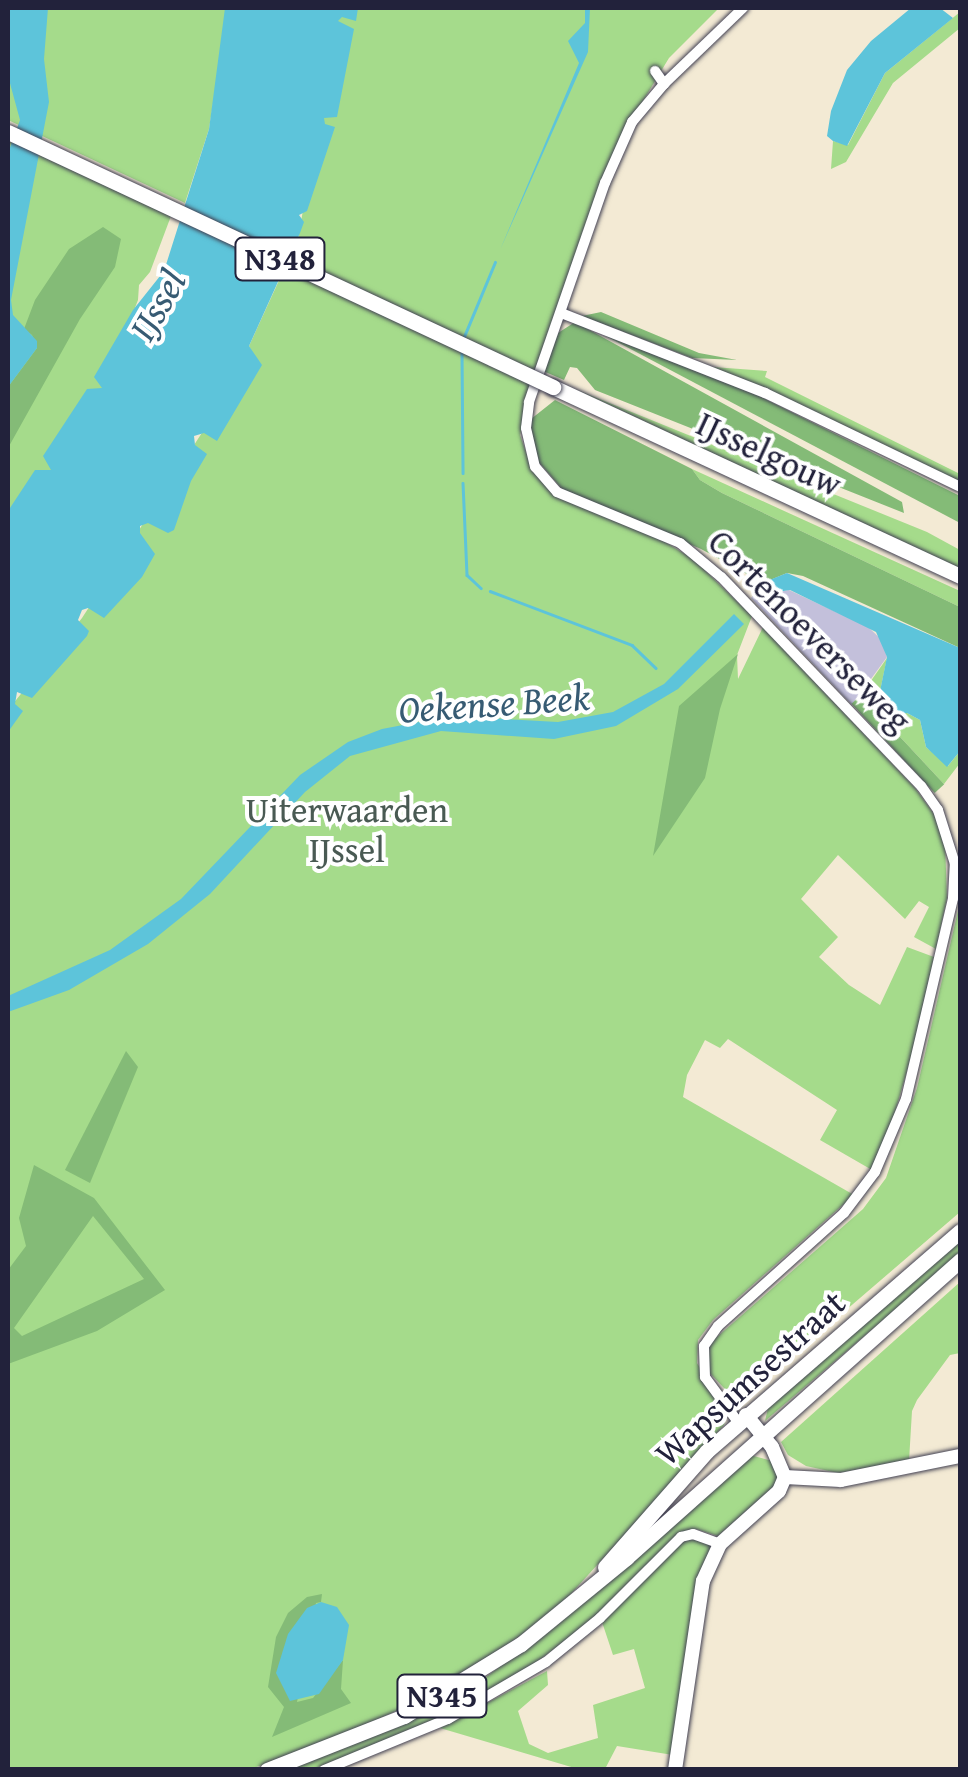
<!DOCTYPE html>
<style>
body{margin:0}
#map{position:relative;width:968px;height:1777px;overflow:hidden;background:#f3ead4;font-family:"Gentium Book Plus",serif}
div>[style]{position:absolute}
.industrial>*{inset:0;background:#c3c0db}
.green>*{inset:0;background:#a5db8b}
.forest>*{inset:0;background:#84bb77;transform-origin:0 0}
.water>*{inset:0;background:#5dc4da}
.stream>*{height:2.5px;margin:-1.25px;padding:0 1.25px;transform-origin:1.25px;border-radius:1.25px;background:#5dc4da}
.roads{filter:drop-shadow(0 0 2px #414052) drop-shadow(0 0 2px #414052)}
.street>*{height:10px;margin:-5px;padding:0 5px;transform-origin:5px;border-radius:5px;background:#fff}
.secondary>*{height:14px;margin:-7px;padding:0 7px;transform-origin:7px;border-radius:7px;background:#fff}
.primary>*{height:15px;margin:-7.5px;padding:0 7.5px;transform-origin:7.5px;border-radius:7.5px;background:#fff}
.bridges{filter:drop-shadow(0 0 2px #414052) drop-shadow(0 0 2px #414052)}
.primary-bridge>*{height:15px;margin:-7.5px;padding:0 7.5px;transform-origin:7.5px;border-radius:7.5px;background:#fff}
span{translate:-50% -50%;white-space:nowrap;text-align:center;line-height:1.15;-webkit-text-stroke:8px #fff;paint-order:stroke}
.shield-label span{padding:2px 8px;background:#fff;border:2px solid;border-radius:8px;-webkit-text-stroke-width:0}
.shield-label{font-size:32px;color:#22223b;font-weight:700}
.street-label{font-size:35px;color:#22223b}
.park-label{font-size:35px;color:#495a53}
.water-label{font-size:38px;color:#375b73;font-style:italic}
.frame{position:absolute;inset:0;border:10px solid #22223b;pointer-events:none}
</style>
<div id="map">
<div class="industrial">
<div style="clip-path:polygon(768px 578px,777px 592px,789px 590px,868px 627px,882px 640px,887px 657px,852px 705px,751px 598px)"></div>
</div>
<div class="green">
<div style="clip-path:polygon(8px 8px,228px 8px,209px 129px,185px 203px,8px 120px)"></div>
<div style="clip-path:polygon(338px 8px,719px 8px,669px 58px,632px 119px,537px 367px,520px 435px,533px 472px,559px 498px,660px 539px,693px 559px,752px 616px,737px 655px,738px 679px,763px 627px,915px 788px,936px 817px,945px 843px,947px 898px,936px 949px,914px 937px,929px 907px,919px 901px,905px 919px,838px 855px,801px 899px,838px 937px,819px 957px,849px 985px,880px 1005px,907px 947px,934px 957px,912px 1054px,885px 1146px,872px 1170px,820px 1140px,837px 1110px,728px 1039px,720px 1048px,705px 1040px,687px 1075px,683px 1097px,854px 1195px,713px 1320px,698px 1340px,697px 1363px,727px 1413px,724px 1425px,569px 1596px,536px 1625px,437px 1692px,320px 1746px,250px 1769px,8px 1770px,8px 710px,82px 618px,253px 354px,249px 346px,298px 239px)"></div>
<div style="clip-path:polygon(960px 12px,960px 28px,893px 83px,846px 162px,831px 169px,833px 141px,848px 145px,885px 73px)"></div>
<div style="clip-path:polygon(8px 141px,13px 143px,11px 147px,37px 159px,39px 155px,171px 216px,150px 272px,139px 285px,138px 300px,103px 390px,8px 537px)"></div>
<div style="clip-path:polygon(713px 367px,767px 371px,765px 377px,960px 474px,960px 485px)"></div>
<div style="clip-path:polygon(575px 389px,927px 532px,960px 550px,960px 569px)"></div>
<div style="clip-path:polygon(692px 469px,960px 591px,960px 607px,722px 493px,700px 480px)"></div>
<div style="clip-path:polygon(887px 658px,879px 696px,882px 704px,888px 712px,907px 713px,920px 720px,926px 747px,948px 766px,960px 751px,960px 763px,944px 784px,861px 695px)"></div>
<div style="clip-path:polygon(960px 902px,960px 1212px,738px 1403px,708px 1371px,710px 1343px,863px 1209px,886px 1178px,917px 1088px)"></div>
<div style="clip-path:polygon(960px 1241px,960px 1254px,765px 1421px,768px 1408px)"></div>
<div style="clip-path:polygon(960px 1282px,960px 1353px,950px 1355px,917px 1400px,912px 1411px,909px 1461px,838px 1473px,806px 1466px,788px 1455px,781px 1442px)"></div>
<div style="clip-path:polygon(750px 1455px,772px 1461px,779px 1477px,774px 1486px,718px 1536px,696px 1529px,681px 1533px,585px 1626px,519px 1675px,429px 1724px,313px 1769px,285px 1770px,370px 1738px,486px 1677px,535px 1641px)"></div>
<div style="clip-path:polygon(688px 1539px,707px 1542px,711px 1547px,673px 1755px,617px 1746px,605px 1769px,578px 1769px,440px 1728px,547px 1671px,548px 1685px,518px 1711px,529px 1744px,548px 1753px,598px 1738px,593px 1705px,645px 1688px,634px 1649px,613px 1655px,602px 1622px,678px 1543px)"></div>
</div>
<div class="forest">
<div style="clip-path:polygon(103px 227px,121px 239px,115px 267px,80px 319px,8px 448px,8px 387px,37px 348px,32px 335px,24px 329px,35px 300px,69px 249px)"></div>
<div style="clip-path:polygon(601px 312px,699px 353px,737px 360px,692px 358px,582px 316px)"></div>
<div style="clip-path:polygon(575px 322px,902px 502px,904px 513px,595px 390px,577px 368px,570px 367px,564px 380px,543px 371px,558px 333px)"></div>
<div style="clip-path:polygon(604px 335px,759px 396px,960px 496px,960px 523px)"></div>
<div style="clip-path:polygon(555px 400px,692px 469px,700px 480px,722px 493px,960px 607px,960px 648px,803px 576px,787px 573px,763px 583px,701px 549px,563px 490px,537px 460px,531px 438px,531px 419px)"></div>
<div style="clip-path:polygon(738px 654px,720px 709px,705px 778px,653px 856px,679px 706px)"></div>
<div style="left:861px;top:695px;width:122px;height:13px;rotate:47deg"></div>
<div style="clip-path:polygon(126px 1051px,138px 1067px,90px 1183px,65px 1170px)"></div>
<div style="clip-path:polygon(evenodd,34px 1165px,94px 1198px,165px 1290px,97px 1331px,8px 1364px,8px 1270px,26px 1246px,19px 1218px,34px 1165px,93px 1216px,144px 1279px,22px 1336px,14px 1328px,93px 1216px)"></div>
<div style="clip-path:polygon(322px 1594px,321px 1602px,316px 1603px,297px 1702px,313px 1698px,343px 1660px,341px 1689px,351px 1703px,272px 1737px,284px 1707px,268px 1687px,276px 1637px,288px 1613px,307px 1597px)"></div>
</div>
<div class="water">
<div style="clip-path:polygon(8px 8px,48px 8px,44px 59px,49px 102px,11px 300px,13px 315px,37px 341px,37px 348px,8px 387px,8px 153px,20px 120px,8px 76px)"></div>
<div style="clip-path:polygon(225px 8px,358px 8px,356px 21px,342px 17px,338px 21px,354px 29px,337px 117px,324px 118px,325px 124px,335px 127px,307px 211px,299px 215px,304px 222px,300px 233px,249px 346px,262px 365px,217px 441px,204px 433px,194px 436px,195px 445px,207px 454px,191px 481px,174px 530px,168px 533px,148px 523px,140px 526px,140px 533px,155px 554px,142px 577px,104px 618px,88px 608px,82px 610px,78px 620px,89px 631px,87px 636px,32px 698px,17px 692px,15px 704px,23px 711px,8px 732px,8px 511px,35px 470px,51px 470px,43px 456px,87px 389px,102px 388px,94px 377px,133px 310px,164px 271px,209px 129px)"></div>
<div style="clip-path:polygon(585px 8px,590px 8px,588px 52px,500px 250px,579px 63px,568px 41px,585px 23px)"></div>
<div style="clip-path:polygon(911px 8px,940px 8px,953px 18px,885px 73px,847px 146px,833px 141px,827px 136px,831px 111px,847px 70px,871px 41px)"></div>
<div style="clip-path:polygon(787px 573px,960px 648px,960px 751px,947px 767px,926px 747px,920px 720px,907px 713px,894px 716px,882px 704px,879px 696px,887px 657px,876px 632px,790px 590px,777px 592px,767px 581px)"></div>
<div style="clip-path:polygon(734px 614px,744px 624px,678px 689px,616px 726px,554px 739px,441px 731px,350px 756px,305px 792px,210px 894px,148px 944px,69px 990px,8px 1012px,8px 996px,110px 950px,181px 899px,300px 775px,348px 742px,382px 729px,450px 716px,558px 722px,613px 712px,664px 684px)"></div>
<div style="clip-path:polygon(321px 1602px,337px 1607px,349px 1625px,343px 1660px,319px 1694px,290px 1701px,276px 1673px,288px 1634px,307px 1608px)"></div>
</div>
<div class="stream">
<div style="left:463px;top:339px;width:83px;rotate:-67.4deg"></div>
<div style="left:462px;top:352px;width:121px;rotate:89.5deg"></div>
<div style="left:463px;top:483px;width:92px;rotate:87.5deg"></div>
<div style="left:467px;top:575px;width:19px;rotate:43deg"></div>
<div style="left:490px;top:591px;width:152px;rotate:20.8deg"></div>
<div style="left:632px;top:645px;width:33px;rotate:44deg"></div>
</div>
<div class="roads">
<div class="street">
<div style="left:655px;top:71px;width:16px;rotate:55deg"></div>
<div style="left:561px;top:313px;width:219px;rotate:21.4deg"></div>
<div style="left:765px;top:393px;width:216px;rotate:25.7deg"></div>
<div style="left:738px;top:1422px;width:56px;rotate:-126.3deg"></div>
<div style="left:705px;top:1377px;width:31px;rotate:-92deg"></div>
<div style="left:704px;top:1346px;width:24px;rotate:-55deg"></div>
<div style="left:718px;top:1326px;width:169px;rotate:-41.9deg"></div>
<div style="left:844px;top:1213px;width:51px;rotate:-52.9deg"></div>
<div style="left:875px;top:1172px;width:79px;rotate:-67deg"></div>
<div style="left:906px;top:1099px;width:206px;rotate:-76.8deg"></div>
<div style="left:953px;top:898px;width:34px;rotate:-87deg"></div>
<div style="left:955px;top:864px;width:57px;rotate:-107.5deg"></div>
<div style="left:938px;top:810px;width:29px;rotate:-125deg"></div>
<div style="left:921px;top:786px;width:289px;rotate:-133.7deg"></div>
<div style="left:721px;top:577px;width:53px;rotate:-140.3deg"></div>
<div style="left:680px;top:543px;width:133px;rotate:-157.5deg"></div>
<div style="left:557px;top:492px;width:33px;rotate:-131deg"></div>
<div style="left:535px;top:467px;width:40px;rotate:-103deg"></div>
<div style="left:526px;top:428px;width:26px;rotate:-83deg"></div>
<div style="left:529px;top:402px;width:232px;rotate:-70.9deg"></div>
<div style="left:605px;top:183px;width:67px;rotate:-66.1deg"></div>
<div style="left:632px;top:122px;width:50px;rotate:-49.9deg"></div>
<div style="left:664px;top:84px;width:110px;rotate:-43.9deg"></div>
<div style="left:324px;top:1770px;width:134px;rotate:-22.4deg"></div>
<div style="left:448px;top:1719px;width:113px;rotate:-30.2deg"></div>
<div style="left:546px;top:1662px;width:70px;rotate:-39.2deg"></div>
<div style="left:600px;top:1618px;width:115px;rotate:-45deg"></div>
<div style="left:681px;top:1537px;width:12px;rotate:-14deg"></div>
<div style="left:693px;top:1534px;width:29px;rotate:20deg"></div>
</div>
<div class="secondary">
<div style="left:746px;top:1415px;width:41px;rotate:50.9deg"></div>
<div style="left:772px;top:1447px;width:33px;rotate:67deg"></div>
<div style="left:785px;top:1477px;width:56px;rotate:3.1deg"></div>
<div style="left:841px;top:1480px;width:121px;rotate:-11.4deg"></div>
<div style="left:675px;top:1770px;width:191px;rotate:-81.6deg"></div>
<div style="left:703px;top:1581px;width:41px;rotate:-65.3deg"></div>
<div style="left:720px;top:1544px;width:79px;rotate:-41.9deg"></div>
<div style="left:779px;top:1491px;width:15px;rotate:-67deg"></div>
</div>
<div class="primary">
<div style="left:553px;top:387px;width:449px;rotate:24.9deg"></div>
<div style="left:605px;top:1567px;width:154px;rotate:-48.7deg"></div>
<div style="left:707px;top:1451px;width:335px;rotate:-41deg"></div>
<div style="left:267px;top:1770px;width:147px;rotate:-21.5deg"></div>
<div style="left:404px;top:1716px;width:137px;rotate:-31.6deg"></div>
<div style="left:521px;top:1644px;width:136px;rotate:-39.3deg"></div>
<div style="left:626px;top:1558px;width:448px;rotate:-41.7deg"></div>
</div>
</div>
<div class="bridges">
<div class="primary-bridge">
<div style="left:8px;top:132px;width:602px;rotate:25.07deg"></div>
</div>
</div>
<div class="shield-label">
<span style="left:280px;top:259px">N348</span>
<span style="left:442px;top:1696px">N345</span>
</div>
<div class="street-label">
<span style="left:769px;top:454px;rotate:25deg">IJsselgouw</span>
<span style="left:810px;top:631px;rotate:45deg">Cortenoeverseweg</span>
<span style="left:750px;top:1378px;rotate:-42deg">Wapsumsestraat</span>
</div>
<div class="park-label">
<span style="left:347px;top:830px">Uiterwaarden<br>IJssel</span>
</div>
<div class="water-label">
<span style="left:157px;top:305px;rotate:-60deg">IJssel</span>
<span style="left:494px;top:703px;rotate:-4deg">Oekense Beek</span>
</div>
<div class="frame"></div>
</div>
